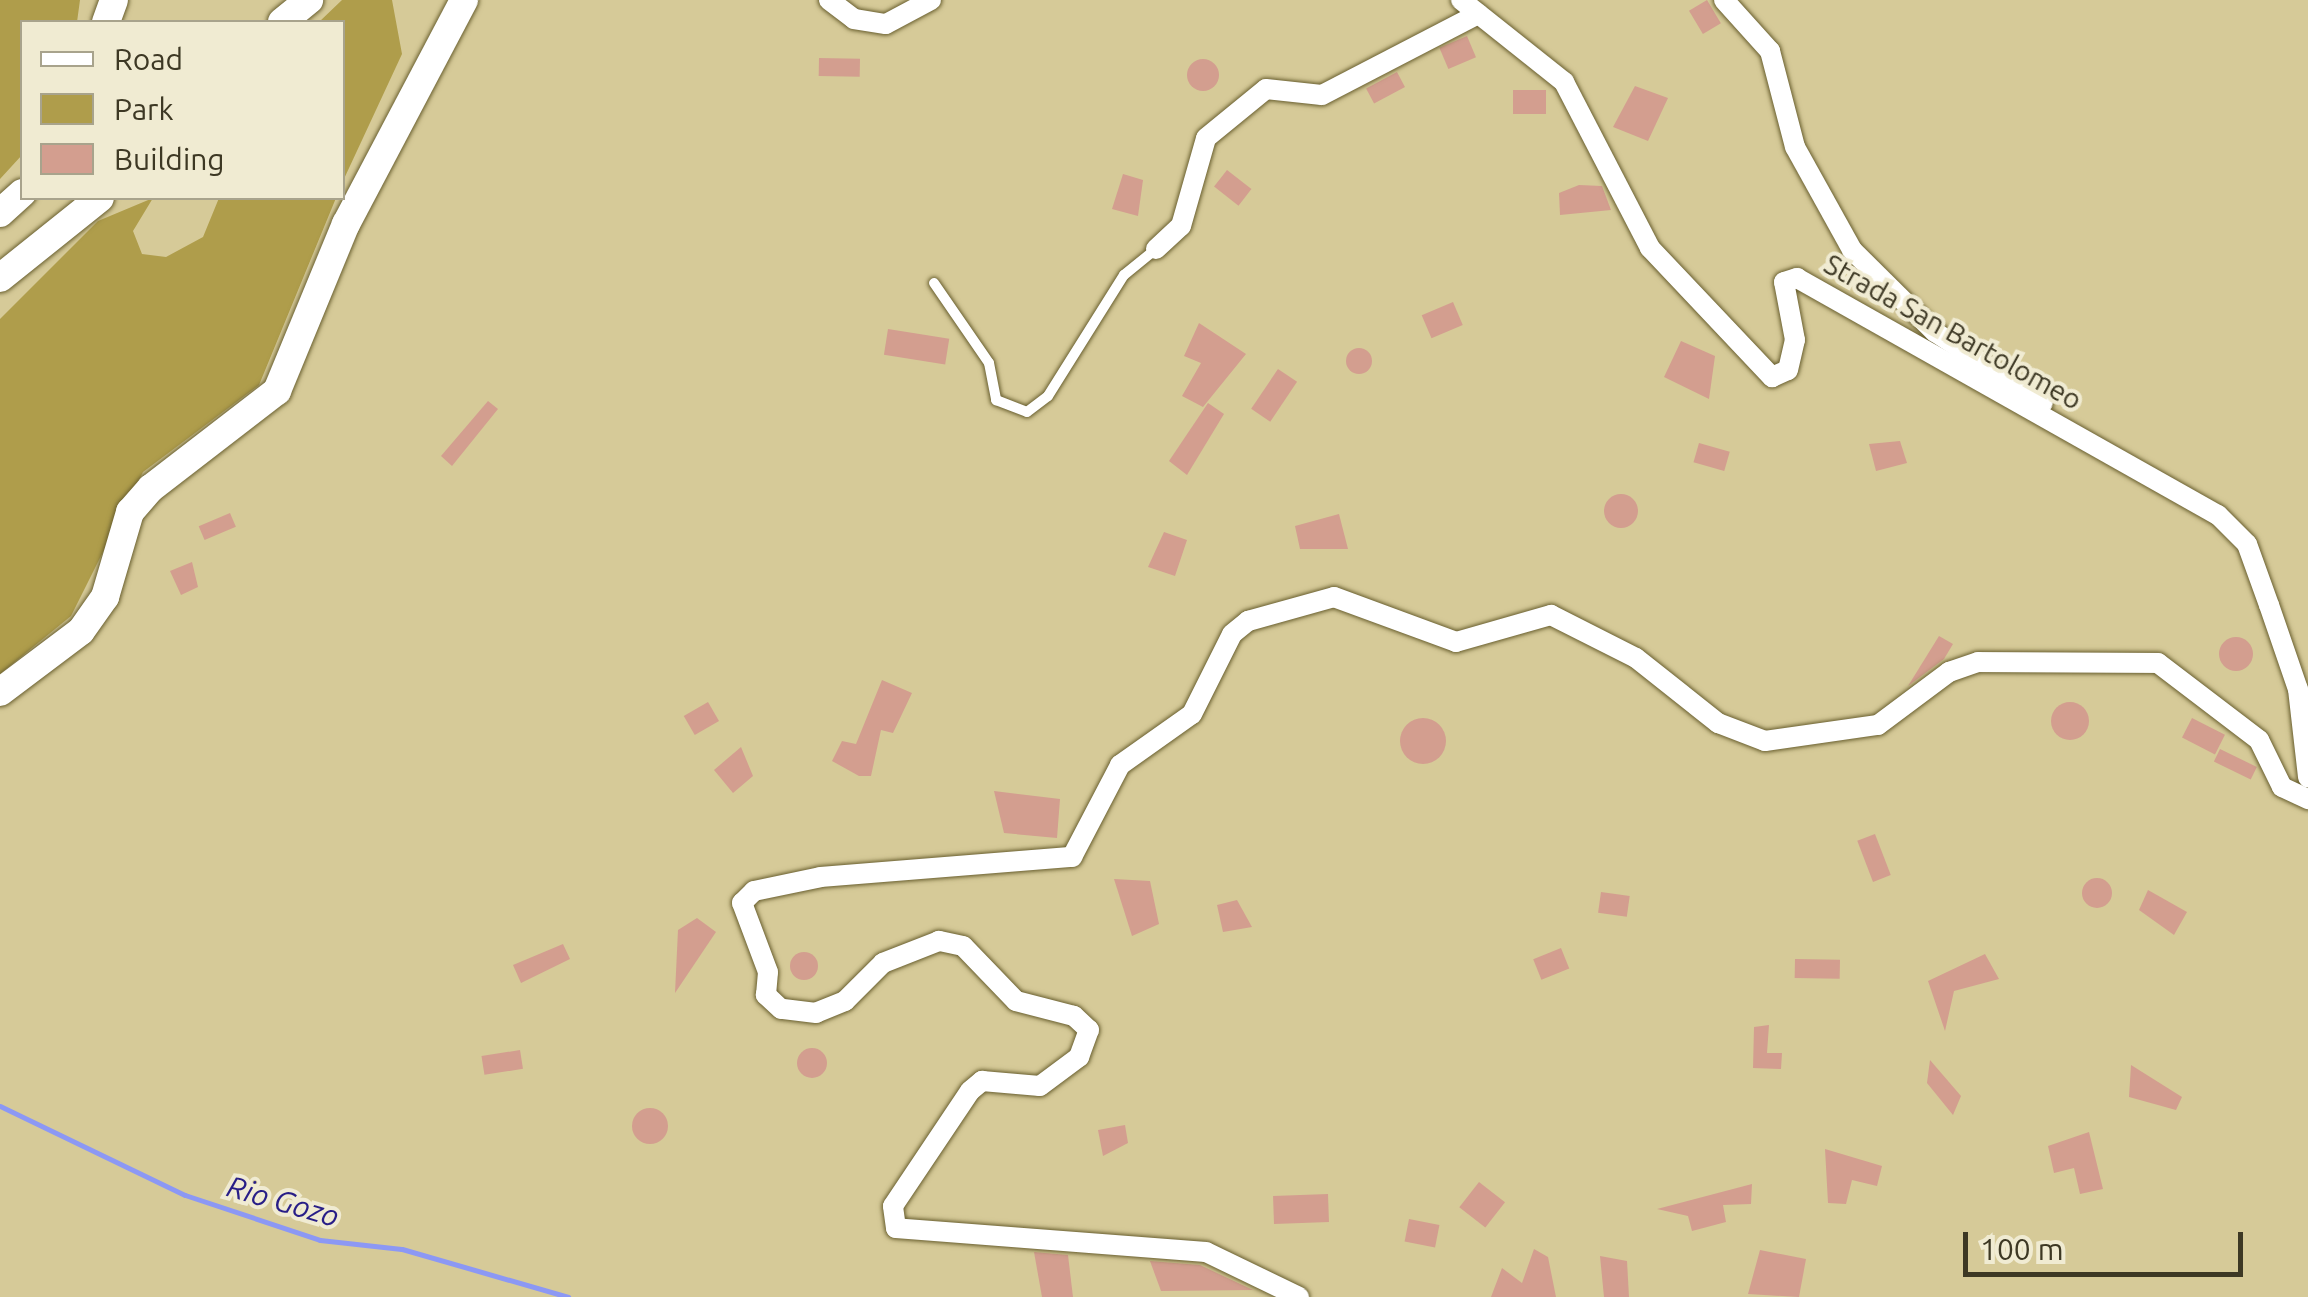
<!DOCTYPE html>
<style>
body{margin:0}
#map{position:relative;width:2308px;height:1297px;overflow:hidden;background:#d6ca98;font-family:Ubuntu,sans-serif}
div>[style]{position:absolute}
.green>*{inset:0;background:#af9d4b}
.stream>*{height:5px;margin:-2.5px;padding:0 2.5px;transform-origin:2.5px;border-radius:2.5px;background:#8c98f4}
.building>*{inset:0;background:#d39e8f;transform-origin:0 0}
.round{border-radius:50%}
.roads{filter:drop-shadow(0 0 2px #695f2f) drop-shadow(0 0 2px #695f2f)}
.service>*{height:10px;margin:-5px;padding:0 5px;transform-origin:5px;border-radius:5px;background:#fff}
.minor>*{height:20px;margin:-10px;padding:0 10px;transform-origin:10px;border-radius:10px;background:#fff}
.secondary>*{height:28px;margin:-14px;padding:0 14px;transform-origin:14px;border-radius:14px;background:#fff}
span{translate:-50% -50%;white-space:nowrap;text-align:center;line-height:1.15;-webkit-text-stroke:8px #f0ebd2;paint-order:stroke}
.street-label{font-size:28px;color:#3d3824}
.water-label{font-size:30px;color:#281e87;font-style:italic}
.legend{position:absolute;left:20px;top:20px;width:325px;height:180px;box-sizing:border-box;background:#f0ebd2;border:2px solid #a8a38c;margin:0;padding:12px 18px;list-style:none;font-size:30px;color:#3d3824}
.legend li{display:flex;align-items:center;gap:20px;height:50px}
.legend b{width:50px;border:2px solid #a8a38c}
.scale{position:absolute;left:1963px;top:1232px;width:280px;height:45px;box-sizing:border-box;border:5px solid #3d3824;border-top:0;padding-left:12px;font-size:30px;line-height:35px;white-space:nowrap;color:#3d3824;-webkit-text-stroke:8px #f0ebd2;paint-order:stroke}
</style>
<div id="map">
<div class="green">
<div style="clip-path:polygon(0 0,80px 0,77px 22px,22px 22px,22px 155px,0 179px)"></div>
<div style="clip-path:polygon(342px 0,392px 0,402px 54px,343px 181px,342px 22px,319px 22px)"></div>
<div style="clip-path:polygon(153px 198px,133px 231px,142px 254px,166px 257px,203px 237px,219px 198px,336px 198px,259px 385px,143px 472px,71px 616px,0 674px,0 319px,98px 221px)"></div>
</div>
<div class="stream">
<div style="left:0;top:1106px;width:205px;rotate:25.7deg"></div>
<div style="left:185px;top:1195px;width:142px;rotate:18.4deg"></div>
<div style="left:320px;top:1240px;width:82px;rotate:6.3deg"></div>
<div style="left:402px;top:1249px;width:173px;rotate:16.1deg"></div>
</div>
<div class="building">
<div style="left:1707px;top:0;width:27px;height:21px;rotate:59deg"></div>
<div style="left:1467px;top:36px;width:23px;height:30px;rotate:67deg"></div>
<div style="left:819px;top:58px;width:41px;height:18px;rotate:1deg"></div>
<div class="round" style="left:1187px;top:59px;width:32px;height:32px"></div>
<div style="left:1397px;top:72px;width:17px;height:35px;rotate:62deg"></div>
<div style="clip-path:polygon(1635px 86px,1668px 98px,1648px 141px,1613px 127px)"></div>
<div style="left:1513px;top:90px;width:33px;height:24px"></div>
<div style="left:1227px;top:170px;width:31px;height:21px;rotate:38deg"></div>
<div style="clip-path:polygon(1123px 174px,1143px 180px,1138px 216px,1112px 209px)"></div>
<div style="clip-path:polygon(1579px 185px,1602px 186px,1611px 210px,1560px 215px,1559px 193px)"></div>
<div style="left:1453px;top:302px;width:25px;height:34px;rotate:67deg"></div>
<div style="clip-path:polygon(1199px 323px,1246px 354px,1203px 407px,1182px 396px,1201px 363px,1184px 356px)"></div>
<div style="left:888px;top:329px;width:62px;height:26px;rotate:9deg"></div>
<div style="clip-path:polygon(1681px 341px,1715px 356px,1709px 399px,1664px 377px)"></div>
<div class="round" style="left:1346px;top:348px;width:26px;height:26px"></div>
<div style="left:1278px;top:369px;width:23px;height:48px;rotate:34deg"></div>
<div style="clip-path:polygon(488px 401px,498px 409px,452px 466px,441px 456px)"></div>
<div style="clip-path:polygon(1208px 403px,1224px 414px,1187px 475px,1169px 461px)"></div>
<div style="clip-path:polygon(1900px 441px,1907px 463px,1876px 471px,1869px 444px)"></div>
<div style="left:1699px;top:443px;width:32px;height:20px;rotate:16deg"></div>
<div class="round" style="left:1604px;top:494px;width:34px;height:34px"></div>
<div style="left:230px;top:513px;width:15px;height:34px;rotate:67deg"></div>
<div style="clip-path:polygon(1339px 514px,1348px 549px,1300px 549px,1295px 526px)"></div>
<div style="clip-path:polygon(1164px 532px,1187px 540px,1175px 576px,1148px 567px)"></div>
<div style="clip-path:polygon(192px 562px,198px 587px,181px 595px,170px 571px)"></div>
<div style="clip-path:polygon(1939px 636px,1953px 644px,1944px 659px,1908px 686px)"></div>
<div class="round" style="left:2219px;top:637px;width:34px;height:34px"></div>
<div style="clip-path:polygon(882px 680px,912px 693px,893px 733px,881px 730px,871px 776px,859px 776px,832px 761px,842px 741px,856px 744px)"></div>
<div class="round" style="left:2051px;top:702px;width:38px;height:38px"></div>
<div style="left:708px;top:702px;width:22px;height:28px;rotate:60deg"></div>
<div class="round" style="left:1400px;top:718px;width:46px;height:46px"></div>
<div style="left:2192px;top:718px;width:37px;height:22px;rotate:27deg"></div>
<div style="clip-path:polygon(741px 747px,753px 776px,733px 793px,714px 770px)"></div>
<div style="left:2220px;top:749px;width:41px;height:14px;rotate:26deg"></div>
<div style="clip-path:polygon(994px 791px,1060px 799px,1057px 838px,1004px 833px)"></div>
<div style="left:1875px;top:834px;width:44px;height:19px;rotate:69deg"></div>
<div class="round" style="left:2082px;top:878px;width:30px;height:30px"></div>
<div style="clip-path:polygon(1114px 879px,1150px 881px,1159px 924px,1132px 936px)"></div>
<div style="clip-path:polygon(2148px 890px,2187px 912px,2174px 935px,2139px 910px)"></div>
<div style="left:1601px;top:892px;width:29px;height:21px;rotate:8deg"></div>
<div style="clip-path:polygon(1237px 900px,1252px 927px,1223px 932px,1217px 905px)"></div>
<div style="clip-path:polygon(697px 918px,716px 932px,675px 993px,678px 930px)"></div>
<div style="clip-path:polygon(563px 944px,570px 959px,521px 983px,513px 965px)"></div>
<div style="left:1561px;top:948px;width:22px;height:30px;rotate:68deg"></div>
<div class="round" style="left:790px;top:952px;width:28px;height:28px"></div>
<div style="clip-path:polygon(1985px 954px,1999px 979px,1954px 991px,1945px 1031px,1928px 981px)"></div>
<div style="left:1795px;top:959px;width:45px;height:19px;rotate:1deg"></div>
<div style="clip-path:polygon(1769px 1025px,1767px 1053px,1782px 1053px,1781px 1069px,1753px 1068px,1754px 1027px)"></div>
<div class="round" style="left:797px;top:1048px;width:30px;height:30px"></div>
<div style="left:520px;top:1050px;width:19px;height:39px;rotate:81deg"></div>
<div style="clip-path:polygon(1930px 1060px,1961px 1096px,1953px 1115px,1927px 1083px)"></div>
<div style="clip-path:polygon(2131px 1065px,2182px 1097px,2176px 1110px,2129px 1097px)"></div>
<div class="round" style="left:632px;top:1108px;width:36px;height:36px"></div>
<div style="clip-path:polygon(1125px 1125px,1128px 1143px,1103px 1156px,1098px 1130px)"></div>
<div style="clip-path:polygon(2089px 1132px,2103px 1189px,2080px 1194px,2074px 1168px,2054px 1173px,2048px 1146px)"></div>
<div style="clip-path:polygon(1825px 1149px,1882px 1166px,1877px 1186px,1852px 1180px,1846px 1204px,1828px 1203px)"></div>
<div style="left:1479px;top:1182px;width:33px;height:32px;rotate:38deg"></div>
<div style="clip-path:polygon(1752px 1184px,1751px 1204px,1723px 1205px,1726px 1222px,1692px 1231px,1688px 1216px,1657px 1209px)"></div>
<div style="left:1328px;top:1194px;width:28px;height:55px;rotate:88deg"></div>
<div style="left:1409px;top:1219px;width:31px;height:23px;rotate:11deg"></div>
<div style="clip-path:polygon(1534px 1249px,1548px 1257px,1556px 1297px,1491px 1297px,1502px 1268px,1522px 1283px)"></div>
<div style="clip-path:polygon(1760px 1250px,1806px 1259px,1799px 1297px,1748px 1294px)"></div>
<div style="clip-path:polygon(1034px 1252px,1068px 1255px,1073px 1297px,1042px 1297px)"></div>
<div style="clip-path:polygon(1600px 1256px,1627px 1261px,1629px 1297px,1604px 1297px)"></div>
<div style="clip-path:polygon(1150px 1261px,1200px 1265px,1253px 1290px,1161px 1291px)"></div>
</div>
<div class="roads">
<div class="service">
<div style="left:934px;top:283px;width:97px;rotate:55.5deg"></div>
<div style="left:989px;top:363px;width:38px;rotate:79deg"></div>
<div style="left:996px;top:400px;width:33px;rotate:21deg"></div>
<div style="left:1027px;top:412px;width:26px;rotate:-37deg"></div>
<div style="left:1048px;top:396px;width:143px;rotate:-57.9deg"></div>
<div style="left:1124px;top:275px;width:41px;rotate:-39.1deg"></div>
</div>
<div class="minor">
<div style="left:829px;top:0;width:31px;rotate:37deg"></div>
<div style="left:854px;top:19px;width:32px;rotate:9deg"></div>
<div style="left:886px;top:24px;width:51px;rotate:-28.1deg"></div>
<div style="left:1461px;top:0;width:132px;rotate:38.5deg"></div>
<div style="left:1564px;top:82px;width:187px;rotate:62.6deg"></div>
<div style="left:1650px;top:248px;width:178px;rotate:46.6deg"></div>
<div style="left:1772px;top:377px;width:17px;rotate:-24deg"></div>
<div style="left:1788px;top:370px;width:31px;rotate:-77deg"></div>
<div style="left:1795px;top:340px;width:59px;rotate:-100.7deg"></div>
<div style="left:1784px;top:282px;width:14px;rotate:-17deg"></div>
<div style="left:1797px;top:278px;width:483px;rotate:29.4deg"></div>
<div style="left:2218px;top:515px;width:41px;rotate:45deg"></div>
<div style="left:2247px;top:544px;width:65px;rotate:70.2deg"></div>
<div style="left:2269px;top:605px;width:89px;rotate:71deg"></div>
<div style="left:2298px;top:689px;width:89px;rotate:83.5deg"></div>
<div style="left:1724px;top:0;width:69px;rotate:48deg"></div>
<div style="left:1770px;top:51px;width:99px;rotate:75.4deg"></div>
<div style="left:1795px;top:147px;width:118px;rotate:61deg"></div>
<div style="left:1852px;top:250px;width:117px;rotate:44.7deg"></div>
<div style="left:1935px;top:332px;width:129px;rotate:33.3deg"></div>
<div style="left:1156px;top:249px;width:34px;rotate:-43deg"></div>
<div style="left:1181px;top:226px;width:91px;rotate:-74.1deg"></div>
<div style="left:1206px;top:138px;width:77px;rotate:-39.2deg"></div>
<div style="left:1266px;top:89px;width:56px;rotate:6.1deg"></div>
<div style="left:1322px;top:95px;width:176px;rotate:-27.4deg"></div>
<div style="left:1299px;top:1297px;width:103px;rotate:-154.2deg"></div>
<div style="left:1206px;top:1252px;width:311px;rotate:-175.6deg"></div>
<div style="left:896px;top:1228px;width:22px;rotate:-98deg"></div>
<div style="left:893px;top:1206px;width:138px;rotate:-56.2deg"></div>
<div style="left:970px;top:1091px;width:16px;rotate:-40deg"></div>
<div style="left:982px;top:1081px;width:58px;rotate:4.9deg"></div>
<div style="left:1040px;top:1086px;width:49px;rotate:-36.6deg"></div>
<div style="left:1079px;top:1057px;width:29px;rotate:-70deg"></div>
<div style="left:1089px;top:1030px;width:21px;rotate:-137deg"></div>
<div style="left:1074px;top:1016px;width:60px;rotate:-165.5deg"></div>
<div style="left:1016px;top:1001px;width:76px;rotate:-133.9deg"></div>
<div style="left:963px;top:946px;width:25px;rotate:-168deg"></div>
<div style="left:939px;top:941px;width:60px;rotate:158.6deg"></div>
<div style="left:883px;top:963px;width:54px;rotate:135deg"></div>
<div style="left:845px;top:1001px;width:31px;rotate:158deg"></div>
<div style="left:816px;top:1013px;width:35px;rotate:-173deg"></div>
<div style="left:781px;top:1009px;width:21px;rotate:-137deg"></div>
<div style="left:766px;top:995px;width:23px;rotate:-85deg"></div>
<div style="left:768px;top:972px;width:74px;rotate:-110.6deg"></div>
<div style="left:742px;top:903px;width:17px;rotate:-45deg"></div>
<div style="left:754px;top:891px;width:68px;rotate:-11.8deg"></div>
<div style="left:821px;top:877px;width:252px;rotate:-4.6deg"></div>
<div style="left:1072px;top:857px;width:104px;rotate:-62.4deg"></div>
<div style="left:1120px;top:765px;width:88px;rotate:-35.3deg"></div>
<div style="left:1192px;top:714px;width:89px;rotate:-63.4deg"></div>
<div style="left:1232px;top:634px;width:21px;rotate:-39deg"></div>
<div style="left:1248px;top:621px;width:89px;rotate:-15.6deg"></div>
<div style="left:1334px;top:597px;width:130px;rotate:20.2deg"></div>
<div style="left:1456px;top:642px;width:99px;rotate:-15.9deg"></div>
<div style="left:1551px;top:615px;width:95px;rotate:26.8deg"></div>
<div style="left:1636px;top:658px;width:105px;rotate:38.4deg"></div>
<div style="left:1718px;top:723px;width:50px;rotate:21deg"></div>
<div style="left:1765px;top:741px;width:114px;rotate:-8.1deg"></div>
<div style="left:1878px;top:725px;width:89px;rotate:-36.7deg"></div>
<div style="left:1949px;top:672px;width:31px;rotate:-19deg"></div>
<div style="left:1978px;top:662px;width:180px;rotate:0.3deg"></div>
<div style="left:2158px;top:663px;width:127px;rotate:37.3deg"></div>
<div style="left:2259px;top:740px;width:52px;rotate:63.9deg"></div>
<div style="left:2282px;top:787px;width:29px;rotate:25deg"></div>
</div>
<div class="secondary">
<div style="left:106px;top:22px;width:23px;rotate:-70deg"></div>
<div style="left:282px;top:22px;width:35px;rotate:-39deg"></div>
<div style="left:0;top:213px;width:30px;rotate:-42deg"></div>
<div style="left:0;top:278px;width:128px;rotate:-38.7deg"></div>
<div style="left:0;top:692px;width:101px;rotate:-37deg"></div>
<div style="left:81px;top:631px;width:42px;rotate:-54.8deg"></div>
<div style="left:105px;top:597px;width:89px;rotate:-73.6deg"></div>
<div style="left:130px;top:512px;width:32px;rotate:-49deg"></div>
<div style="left:151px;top:488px;width:159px;rotate:-37.6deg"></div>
<div style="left:277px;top:391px;width:181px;rotate:-67.6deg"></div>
<div style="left:346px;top:224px;width:253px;rotate:-62.2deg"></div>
</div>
</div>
<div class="street-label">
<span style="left:1953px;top:332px;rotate:29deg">Strada San Bartolomeo</span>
</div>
<div class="water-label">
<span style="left:283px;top:1201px;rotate:16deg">Rio Gozo</span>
</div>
<ul class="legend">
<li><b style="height:12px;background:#fff"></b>Road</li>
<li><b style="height:28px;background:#af9d4b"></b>Park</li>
<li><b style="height:28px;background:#d39e8f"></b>Building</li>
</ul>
<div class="scale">100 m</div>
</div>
